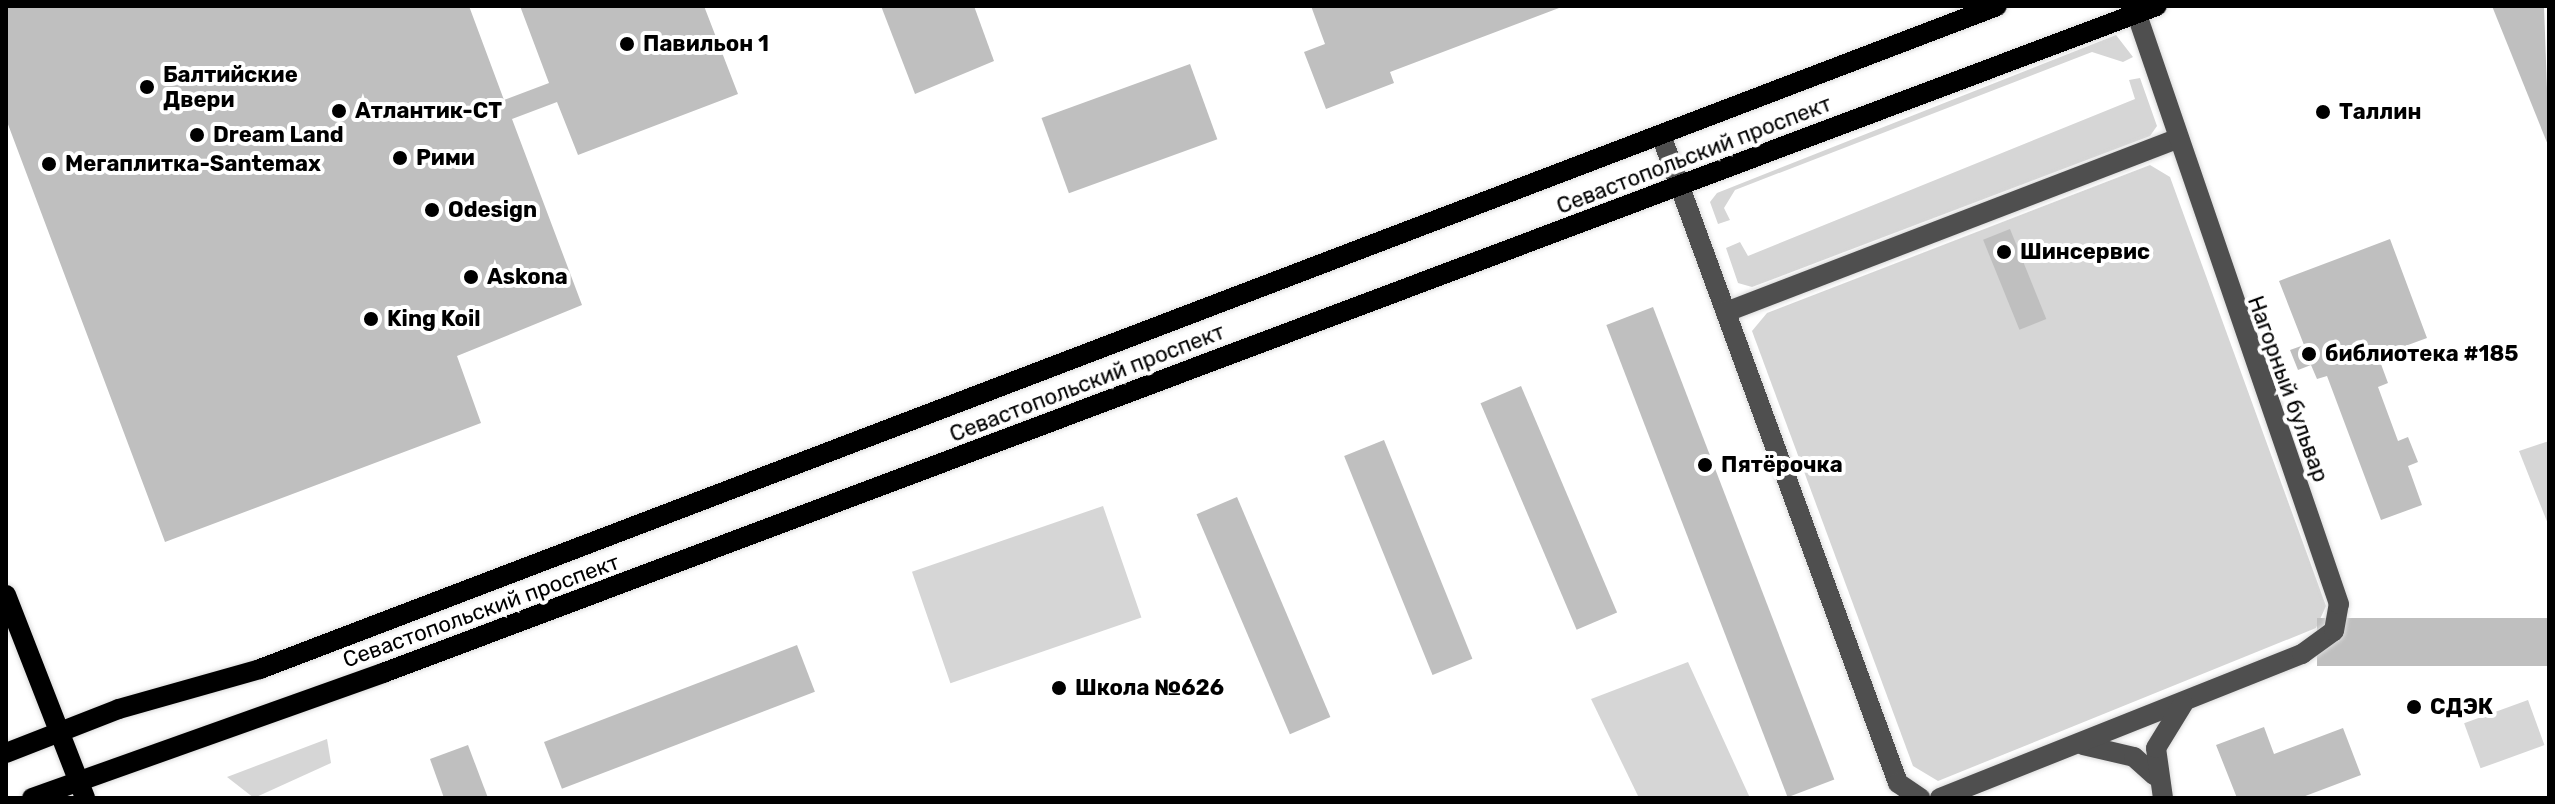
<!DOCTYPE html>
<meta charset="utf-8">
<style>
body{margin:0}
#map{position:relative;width:2555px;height:804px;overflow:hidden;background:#fff;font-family:Rubik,sans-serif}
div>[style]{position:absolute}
.green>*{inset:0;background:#d6d6d6;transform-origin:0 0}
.building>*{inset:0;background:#bfbfbf;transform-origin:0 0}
.roads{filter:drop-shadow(0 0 2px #dbdbdb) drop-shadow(0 0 2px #dbdbdb)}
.minor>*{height:20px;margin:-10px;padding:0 10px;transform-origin:10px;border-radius:10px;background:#4f4f4f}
.major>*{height:20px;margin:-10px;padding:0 10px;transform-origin:10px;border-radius:10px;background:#000}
.dots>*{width:22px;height:22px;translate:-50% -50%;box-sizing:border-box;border:4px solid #fff;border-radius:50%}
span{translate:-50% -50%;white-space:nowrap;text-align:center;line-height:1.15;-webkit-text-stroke:8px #fff;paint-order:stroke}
.poi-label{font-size:22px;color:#000;font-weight:700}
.left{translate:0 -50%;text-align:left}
.street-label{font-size:22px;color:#000}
.frame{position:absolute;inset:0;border:8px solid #000;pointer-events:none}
</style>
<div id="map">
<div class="green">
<div style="clip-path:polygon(2116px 35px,2133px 57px,2123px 62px,2092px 52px,1735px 190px,1724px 208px,1730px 220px,1718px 224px,1710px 202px,1717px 193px)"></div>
<div style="clip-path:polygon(2140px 78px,2157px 126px,2150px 136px,1752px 287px,1738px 283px,1726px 248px,1740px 242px,1748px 256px,2135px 99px,2129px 80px)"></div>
<div style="clip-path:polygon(2150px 165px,2170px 177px,2326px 606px,2316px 628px,1938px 781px,1913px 766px,1752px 331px,1767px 313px)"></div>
<div style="clip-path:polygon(2549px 441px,2549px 524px,2548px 524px,2519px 451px)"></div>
<div style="left:1103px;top:506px;width:118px;height:202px;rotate:71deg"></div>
<div style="clip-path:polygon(1688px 662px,1750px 798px,1639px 798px,1591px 699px)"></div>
<div style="left:2528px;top:700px;width:48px;height:68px;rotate:70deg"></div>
<div style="clip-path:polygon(327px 739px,331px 763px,254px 798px,227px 777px)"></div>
</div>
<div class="building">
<div style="clip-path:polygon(6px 6px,469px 6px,504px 100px,549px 83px,520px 6px,704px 6px,738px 94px,578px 155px,557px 102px,512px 119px,582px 305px,457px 356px,481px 423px,165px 542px,6px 119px)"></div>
<div style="clip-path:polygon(881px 6px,974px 6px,994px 61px,915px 94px)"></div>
<div style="clip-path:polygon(1311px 6px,1558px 6px,1559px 8px,1390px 72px,1394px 83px,1326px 109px,1304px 52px,1325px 44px)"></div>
<div style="clip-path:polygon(2492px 6px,2544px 6px,2549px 145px,2548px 145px)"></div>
<div style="left:1190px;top:64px;width:80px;height:158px;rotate:70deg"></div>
<div style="left:2010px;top:229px;width:97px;height:29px;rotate:68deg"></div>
<div style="clip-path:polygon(2390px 239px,2427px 338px,2378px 356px,2388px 383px,2378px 387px,2398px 441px,2408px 437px,2418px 462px,2408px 466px,2422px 505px,2381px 520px,2327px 376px,2317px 379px,2311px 365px,2298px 370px,2290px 350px,2304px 345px,2279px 281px)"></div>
<div style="left:1653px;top:307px;width:506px;height:50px;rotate:69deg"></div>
<div style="left:1521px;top:386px;width:246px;height:44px;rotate:67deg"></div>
<div style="left:1384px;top:440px;width:236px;height:43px;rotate:68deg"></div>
<div style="left:1237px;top:497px;width:239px;height:44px;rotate:67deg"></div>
<div style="left:2549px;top:618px;width:48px;height:232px;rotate:90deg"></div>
<div style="left:797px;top:645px;width:50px;height:271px;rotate:69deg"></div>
<div style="clip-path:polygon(2264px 727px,2274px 754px,2343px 728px,2361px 775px,2300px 798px,2237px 798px,2216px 745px)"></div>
<div style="clip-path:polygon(468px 745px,488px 798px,444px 798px,430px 759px)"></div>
</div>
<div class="roads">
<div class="minor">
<div style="left:1661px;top:135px;width:690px;rotate:69.91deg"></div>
<div style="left:1898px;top:783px;width:27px;rotate:34deg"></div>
<div style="left:1726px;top:312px;width:480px;rotate:-21deg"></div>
<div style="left:2083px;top:745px;width:52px;rotate:13.2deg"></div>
<div style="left:2134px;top:757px;width:27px;rotate:42deg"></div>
<div style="left:1940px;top:798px;width:390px;rotate:-21.7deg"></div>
<div style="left:2302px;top:654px;width:39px;rotate:-36deg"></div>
<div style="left:2334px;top:631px;width:27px;rotate:-80deg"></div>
<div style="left:2339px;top:604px;width:632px;rotate:-108.92deg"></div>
<div style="left:2163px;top:798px;width:50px;rotate:-98deg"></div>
<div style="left:2156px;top:748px;width:52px;rotate:-58.5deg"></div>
</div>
<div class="major">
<div style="left:6px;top:595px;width:218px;rotate:68.7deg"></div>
<div style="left:6px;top:753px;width:121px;rotate:-21.3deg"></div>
<div style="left:119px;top:709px;width:147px;rotate:-15.8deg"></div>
<div style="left:260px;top:669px;width:1859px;rotate:-20.89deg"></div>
<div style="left:32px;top:798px;width:373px;rotate:-19.6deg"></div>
<div style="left:383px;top:673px;width:1895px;rotate:-20.61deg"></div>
</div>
</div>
<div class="dots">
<div style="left:627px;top:44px;background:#000"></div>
<div style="left:147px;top:87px;background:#000"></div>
<div style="left:339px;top:111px;background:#000"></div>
<div style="left:2323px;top:112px;background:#000"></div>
<div style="left:197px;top:135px;background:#000"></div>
<div style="left:400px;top:158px;background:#000"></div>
<div style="left:49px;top:164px;background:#000"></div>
<div style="left:432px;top:210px;background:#000"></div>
<div style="left:2004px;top:252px;background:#000"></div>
<div style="left:471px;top:277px;background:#000"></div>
<div style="left:371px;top:319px;background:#000"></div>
<div style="left:2309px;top:354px;background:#000"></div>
<div style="left:1705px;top:465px;background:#000"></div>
<div style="left:1059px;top:688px;background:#000"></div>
<div style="left:2414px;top:707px;background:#000"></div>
</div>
<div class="poi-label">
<span class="left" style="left:643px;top:44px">Павильон 1</span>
<span class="left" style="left:163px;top:87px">Балтийские<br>Двери</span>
<span class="left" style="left:355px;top:111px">Атлантик-СТ</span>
<span class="left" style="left:2339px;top:112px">Таллин</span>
<span class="left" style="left:213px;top:135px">Dream Land</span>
<span class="left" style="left:416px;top:158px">Рими</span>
<span class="left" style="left:65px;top:164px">Мегаплитка-Santemax</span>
<span class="left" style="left:448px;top:210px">Odesign</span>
<span class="left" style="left:2020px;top:252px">Шинсервис</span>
<span class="left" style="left:487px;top:277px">Askona</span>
<span class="left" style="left:387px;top:319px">King Koil</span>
<span class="left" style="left:2325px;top:354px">библиотека #185</span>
<span class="left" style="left:1721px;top:465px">Пятёрочка</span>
<span class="left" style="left:1075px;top:688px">Школа №626</span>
<span class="left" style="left:2430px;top:707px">СДЭК</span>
</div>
<div class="street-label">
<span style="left:1694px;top:155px;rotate:-21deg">Севастопольский проспект</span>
<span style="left:1087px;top:383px;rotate:-21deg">Севастопольский проспект</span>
<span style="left:2288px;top:389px;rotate:70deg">Нагорный бульвар</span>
<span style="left:481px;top:611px;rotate:-20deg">Севастопольский проспект</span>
</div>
<div class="frame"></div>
</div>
